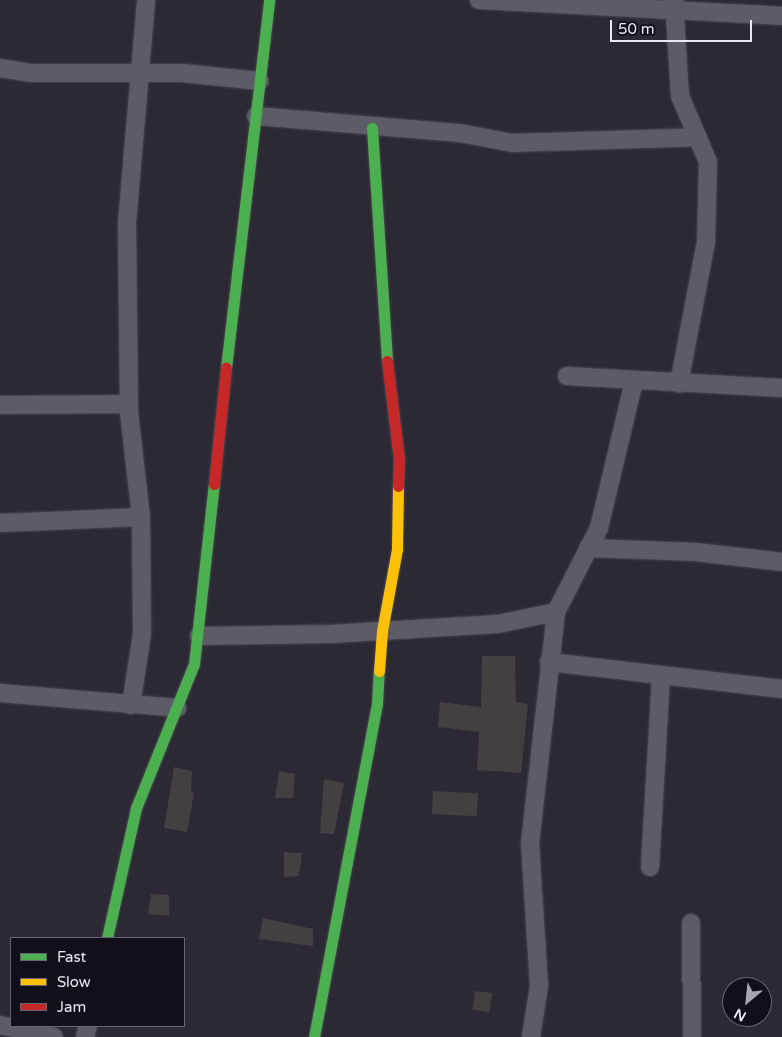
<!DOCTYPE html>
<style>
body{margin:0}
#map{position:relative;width:782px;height:1037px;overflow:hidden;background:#2c2935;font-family:"Varela Round",sans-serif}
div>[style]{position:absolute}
.building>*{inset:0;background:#453f42;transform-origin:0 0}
.roads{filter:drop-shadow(0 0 1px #484650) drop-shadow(0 0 1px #484650)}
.street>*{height:18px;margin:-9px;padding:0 9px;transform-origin:9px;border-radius:9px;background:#5d5b65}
.fast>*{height:11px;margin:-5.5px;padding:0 5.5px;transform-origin:5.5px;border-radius:5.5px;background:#4caf50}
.slow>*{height:11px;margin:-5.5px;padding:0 5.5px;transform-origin:5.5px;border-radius:5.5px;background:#ffc107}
.jam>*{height:11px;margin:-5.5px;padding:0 5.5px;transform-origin:5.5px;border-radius:5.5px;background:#c62828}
span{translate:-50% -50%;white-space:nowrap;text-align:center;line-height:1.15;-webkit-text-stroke:4.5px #110f19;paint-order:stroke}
.legend{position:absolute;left:10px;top:937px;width:175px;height:90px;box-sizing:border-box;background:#110f19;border:1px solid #686672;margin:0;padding:6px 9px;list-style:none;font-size:15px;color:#eae8f7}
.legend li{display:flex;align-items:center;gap:10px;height:25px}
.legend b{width:25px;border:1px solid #686672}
.north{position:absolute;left:722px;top:977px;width:50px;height:50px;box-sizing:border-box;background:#110f19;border:1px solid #686672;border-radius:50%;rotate:208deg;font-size:14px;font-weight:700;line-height:20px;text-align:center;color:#eae8f7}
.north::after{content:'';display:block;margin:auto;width:18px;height:22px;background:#a8a5b3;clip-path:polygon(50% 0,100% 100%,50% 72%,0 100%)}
.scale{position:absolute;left:610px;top:20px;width:142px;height:22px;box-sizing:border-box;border:2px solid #eae8f7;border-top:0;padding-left:6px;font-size:15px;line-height:18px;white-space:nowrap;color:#eae8f7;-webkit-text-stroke:4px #110f19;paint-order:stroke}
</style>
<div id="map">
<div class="building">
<div style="clip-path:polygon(482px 656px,515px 656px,516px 702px,528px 704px,521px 773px,477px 770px,479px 732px,438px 727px,440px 702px,481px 707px)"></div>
<div style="clip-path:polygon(174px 767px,192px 771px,191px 792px,194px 793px,187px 832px,164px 828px)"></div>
<div style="clip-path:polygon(279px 771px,295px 774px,293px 798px,275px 798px)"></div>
<div style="clip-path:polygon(324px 779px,344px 783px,334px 834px,320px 833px)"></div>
<div style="left:433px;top:791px;width:45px;height:23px;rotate:3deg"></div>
<div style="clip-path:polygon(284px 852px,302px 853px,299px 876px,284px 877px)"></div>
<div style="clip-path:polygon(151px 894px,169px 895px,169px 916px,148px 914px)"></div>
<div style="clip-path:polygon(263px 918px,313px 929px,313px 946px,259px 939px)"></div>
<div style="left:475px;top:991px;width:17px;height:19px;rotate:7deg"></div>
</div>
<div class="roads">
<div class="street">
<div style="left:479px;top:0;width:303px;rotate:3deg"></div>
<div style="left:674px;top:0;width:96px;rotate:86.4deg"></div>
<div style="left:680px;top:96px;width:72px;rotate:67deg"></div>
<div style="left:708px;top:162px;width:80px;rotate:91.4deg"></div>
<div style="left:706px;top:242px;width:144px;rotate:100.8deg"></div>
<div style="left:0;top:68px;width:31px;rotate:9deg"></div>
<div style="left:31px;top:73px;width:151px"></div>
<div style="left:182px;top:73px;width:78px;rotate:5.9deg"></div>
<div style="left:256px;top:116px;width:205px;rotate:4.8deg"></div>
<div style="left:460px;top:133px;width:53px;rotate:10.9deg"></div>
<div style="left:512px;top:143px;width:186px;rotate:-1.8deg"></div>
<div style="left:567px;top:376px;width:215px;rotate:3.2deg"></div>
<div style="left:0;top:405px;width:129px;rotate:-0.4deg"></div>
<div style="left:0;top:523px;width:141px;rotate:-2.4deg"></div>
<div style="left:588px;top:548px;width:108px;rotate:2.1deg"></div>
<div style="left:696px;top:552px;width:87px;rotate:6.6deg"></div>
<div style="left:199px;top:636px;width:131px;rotate:-0.9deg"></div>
<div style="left:330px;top:634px;width:168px;rotate:-3.4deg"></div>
<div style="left:498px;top:624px;width:59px;rotate:-11.7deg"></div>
<div style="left:556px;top:612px;width:94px;rotate:-62.9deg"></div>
<div style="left:599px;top:528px;width:151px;rotate:-76.6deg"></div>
<div style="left:549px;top:662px;width:235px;rotate:6.6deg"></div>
<div style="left:0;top:693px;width:178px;rotate:4.8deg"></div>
<div style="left:131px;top:705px;width:72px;rotate:-81.2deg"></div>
<div style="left:142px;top:634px;width:117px;rotate:-90.5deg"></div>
<div style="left:141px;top:517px;width:106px;rotate:-96.5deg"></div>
<div style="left:129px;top:412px;width:189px;rotate:-90.6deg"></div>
<div style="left:127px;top:223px;width:224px;rotate:-85.1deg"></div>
<div style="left:650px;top:867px;width:192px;rotate:-86.7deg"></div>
<div style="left:691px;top:923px;width:114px;rotate:89.5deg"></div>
<div style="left:0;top:1025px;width:55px;rotate:12.5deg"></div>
<div style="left:85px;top:1037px;width:11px;rotate:-75deg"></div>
<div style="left:531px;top:1037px;width:52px;rotate:-81.1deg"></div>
<div style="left:539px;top:986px;width:142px;rotate:-93.6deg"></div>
<div style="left:530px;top:844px;width:233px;rotate:-83.6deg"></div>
</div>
<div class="fast">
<div style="left:372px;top:128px;width:233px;rotate:86.3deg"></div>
<div style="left:226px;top:368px;width:371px;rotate:-83.3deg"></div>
<div style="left:107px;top:938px;width:133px;rotate:-77.4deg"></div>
<div style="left:136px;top:808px;width:155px;rotate:-68.1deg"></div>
<div style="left:194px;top:664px;width:181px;rotate:-83.7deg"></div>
<div style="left:314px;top:1037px;width:339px;rotate:-79.3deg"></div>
<div style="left:377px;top:704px;width:33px;rotate:-87deg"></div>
</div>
<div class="slow">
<div style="left:379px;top:671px;width:40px;rotate:-85.7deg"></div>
<div style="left:382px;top:631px;width:83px;rotate:-79.6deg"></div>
<div style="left:397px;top:549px;width:63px;rotate:-89.1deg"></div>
</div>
<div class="jam">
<div style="left:387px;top:361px;width:99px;rotate:83deg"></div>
<div style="left:399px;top:459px;width:27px;rotate:92deg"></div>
<div style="left:214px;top:484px;width:117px;rotate:-84.1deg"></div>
</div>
</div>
<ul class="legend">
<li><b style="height:6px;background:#4caf50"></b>Fast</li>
<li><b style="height:6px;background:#ffc107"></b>Slow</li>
<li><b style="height:6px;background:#c62828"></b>Jam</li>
</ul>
<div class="north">N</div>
<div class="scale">50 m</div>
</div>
